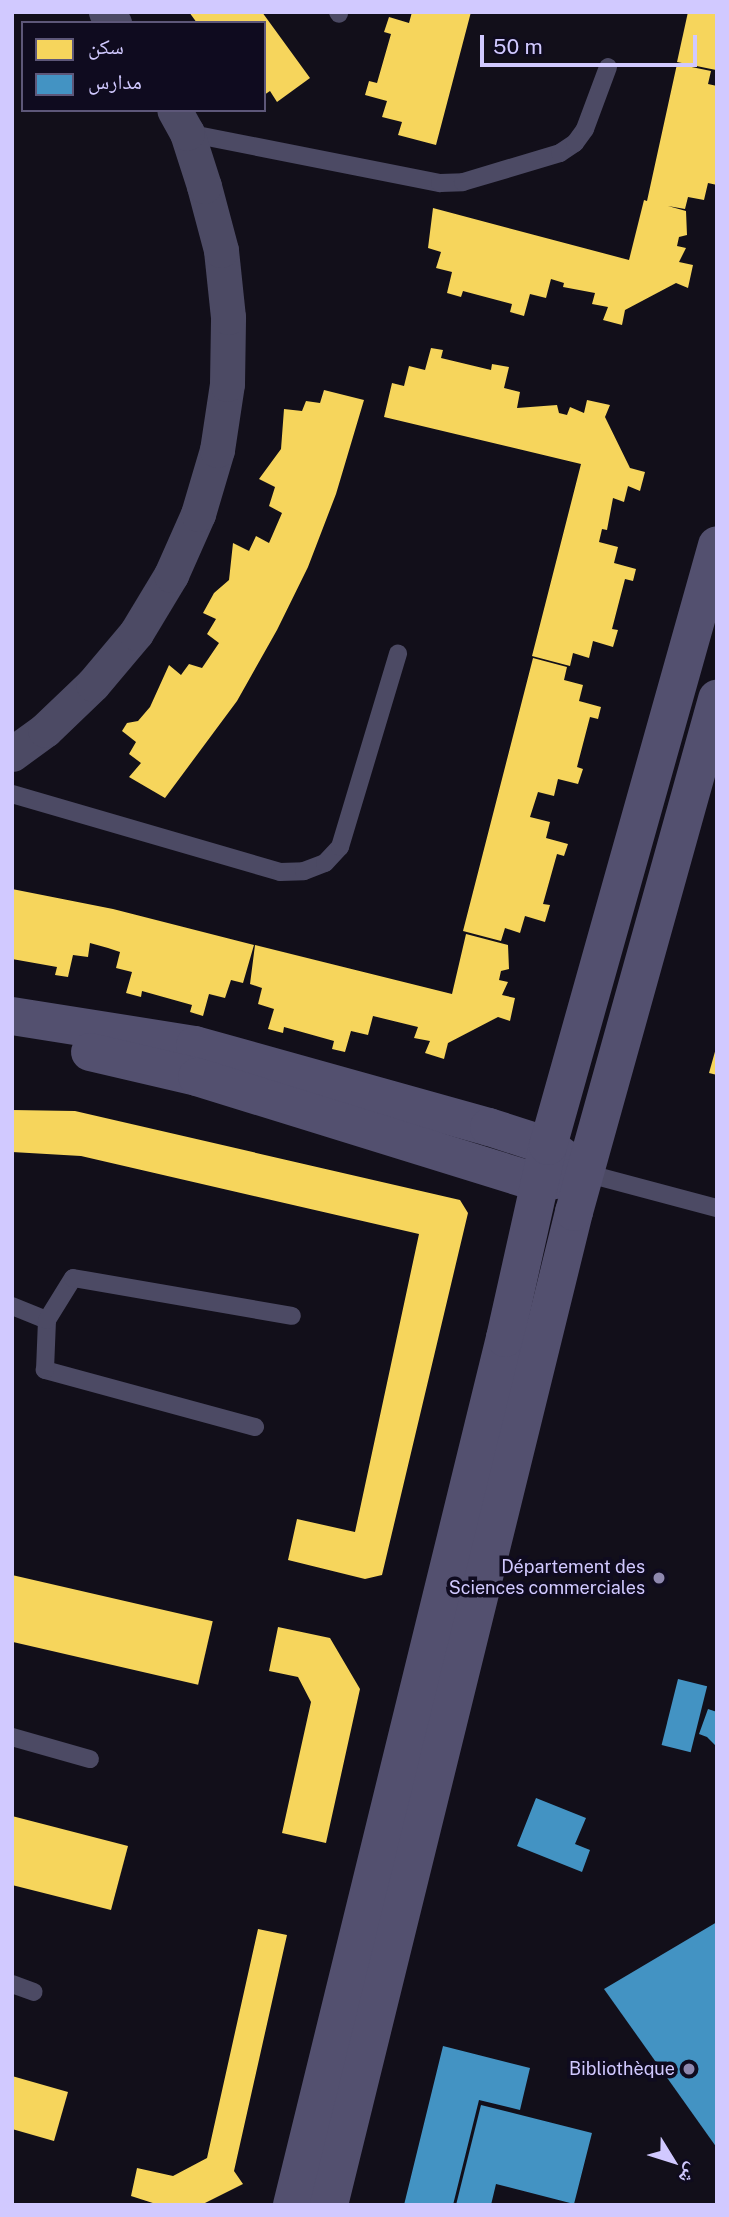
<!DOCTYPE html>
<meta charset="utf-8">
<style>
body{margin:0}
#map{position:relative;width:729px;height:2217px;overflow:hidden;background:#120f1a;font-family:"Public Sans","Noto Naskh Arabic",sans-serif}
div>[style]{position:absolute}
.homes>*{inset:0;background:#f6d55c;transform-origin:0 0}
.schools>*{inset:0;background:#4393c3;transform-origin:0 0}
.service>*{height:18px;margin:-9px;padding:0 9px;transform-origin:9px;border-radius:9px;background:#4c4a64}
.minor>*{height:35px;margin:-17.5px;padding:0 17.5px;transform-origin:17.5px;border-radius:17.5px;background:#4c4a64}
.secondary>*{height:38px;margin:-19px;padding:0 19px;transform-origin:19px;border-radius:19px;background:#53506f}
.dots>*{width:19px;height:19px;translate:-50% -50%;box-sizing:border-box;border:4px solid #0f0b1f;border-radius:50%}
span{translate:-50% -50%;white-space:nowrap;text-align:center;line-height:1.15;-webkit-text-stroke:7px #0f0b1f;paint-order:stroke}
.poi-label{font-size:18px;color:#d1c9ff}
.right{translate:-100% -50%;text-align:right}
.frame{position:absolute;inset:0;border:14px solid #d1c9ff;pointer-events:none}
.legend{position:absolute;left:21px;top:21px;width:245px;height:91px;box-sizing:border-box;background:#0f0b1f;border:2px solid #5d5779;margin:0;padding:9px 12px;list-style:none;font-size:21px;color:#d1c9ff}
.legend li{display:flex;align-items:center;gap:14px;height:35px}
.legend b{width:35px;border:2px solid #5d5779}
.north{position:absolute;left:638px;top:2126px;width:70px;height:70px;-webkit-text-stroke:5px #0f0b1f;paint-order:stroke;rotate:128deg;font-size:19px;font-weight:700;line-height:28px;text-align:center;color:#d1c9ff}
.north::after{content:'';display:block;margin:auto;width:24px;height:32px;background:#d1c9ff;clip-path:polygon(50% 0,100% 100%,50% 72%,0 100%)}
.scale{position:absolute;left:480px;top:35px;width:217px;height:32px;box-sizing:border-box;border:4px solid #d1c9ff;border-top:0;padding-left:9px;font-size:21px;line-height:24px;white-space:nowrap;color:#d1c9ff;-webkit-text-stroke:5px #0f0b1f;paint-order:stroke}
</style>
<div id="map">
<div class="homes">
<div style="clip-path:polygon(189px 12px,262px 12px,310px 78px,277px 102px,270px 91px,264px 95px,264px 23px,197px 23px)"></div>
<div style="clip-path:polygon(412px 12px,471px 12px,436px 145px,398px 135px,402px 122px,382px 117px,387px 101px,365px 95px,369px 81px,377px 83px,391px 34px,384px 32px,389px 17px,409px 23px)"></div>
<div style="clip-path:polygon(688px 12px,717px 12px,716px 70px,677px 62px)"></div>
<div style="clip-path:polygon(677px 64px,711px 71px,708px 84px,717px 86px,717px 185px,708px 183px,704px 200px,688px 197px,685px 209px,668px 206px,686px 211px,687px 235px,679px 237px,677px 246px,686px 248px,679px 262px,693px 265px,688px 288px,676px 283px,625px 310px,622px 325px,603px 320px,608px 307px,592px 304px,595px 293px,563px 287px,564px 283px,551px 279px,546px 298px,530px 294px,524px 316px,510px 312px,512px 304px,463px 291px,461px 297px,447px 293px,452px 272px,436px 268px,441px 252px,428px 248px,433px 208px,629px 260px,644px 200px,647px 201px)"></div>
<div style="clip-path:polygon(431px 348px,443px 350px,441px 358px,491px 370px,492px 364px,509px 367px,504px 388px,520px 392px,517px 408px,557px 405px,559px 413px,567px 415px,570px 407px,584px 413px,587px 400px,610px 405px,605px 417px,630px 468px,645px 472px,640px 491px,628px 486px,624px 502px,613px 498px,607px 530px,602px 529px,599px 542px,618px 547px,614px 563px,636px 569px,633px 581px,625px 579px,612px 629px,618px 630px,613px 647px,593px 641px,589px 658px,573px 653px,570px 666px,532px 656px,581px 464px,384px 417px,392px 383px,404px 386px,409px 366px,425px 370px)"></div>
<div style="clip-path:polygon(324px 390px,364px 400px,336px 494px,308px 567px,277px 630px,237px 701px,165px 798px,129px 777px,141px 763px,129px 754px,136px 742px,122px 731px,127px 723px,138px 721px,150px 707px,169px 665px,181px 675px,189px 664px,202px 668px,219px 643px,207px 634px,216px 619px,203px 613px,214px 593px,229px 580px,233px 543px,249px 551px,256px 536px,269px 543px,282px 513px,269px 506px,275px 487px,259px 479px,281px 449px,284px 409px,302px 411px,306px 401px,320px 403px)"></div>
<div style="clip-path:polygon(533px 658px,567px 667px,564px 680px,583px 685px,579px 701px,601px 707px,598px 719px,590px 717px,577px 767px,583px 769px,578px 784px,558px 779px,554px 796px,538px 792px,530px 817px,550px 822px,546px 838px,568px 844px,564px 856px,557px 854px,543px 904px,550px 905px,545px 922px,525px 916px,520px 933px,505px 928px,501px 941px,463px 931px)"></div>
<div style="clip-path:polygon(12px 889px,113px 909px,254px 945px,243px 983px,231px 980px,225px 998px,209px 994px,203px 1016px,190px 1012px,192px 1005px,142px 991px,141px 997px,126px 993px,132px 972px,116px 968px,120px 952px,108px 948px,90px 943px,88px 957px,73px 955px,68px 977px,55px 975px,57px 967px,12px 959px)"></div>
<div style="clip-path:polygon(466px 934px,508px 945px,509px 969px,501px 971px,499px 980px,508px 982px,502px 995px,515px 998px,510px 1021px,498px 1017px,448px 1043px,444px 1059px,425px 1053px,430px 1041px,414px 1038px,418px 1027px,373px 1016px,368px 1035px,351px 1031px,345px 1052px,332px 1049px,334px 1041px,284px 1027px,283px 1033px,268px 1029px,274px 1009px,258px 1004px,262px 988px,250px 984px,255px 945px,452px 994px)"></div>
<div style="clip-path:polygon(716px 1048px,717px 1048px,717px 1075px,709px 1073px)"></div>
<div style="clip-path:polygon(12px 1110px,75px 1111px,460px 1200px,468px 1213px,382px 1575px,365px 1579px,288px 1560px,297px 1519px,355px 1532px,419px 1234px,81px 1156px,12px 1152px)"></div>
<div style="left:12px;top:1575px;width:206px;height:65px;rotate:13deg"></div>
<div style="clip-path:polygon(278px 1627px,330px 1638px,360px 1689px,326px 1843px,282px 1833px,311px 1702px,298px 1677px,269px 1671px)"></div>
<div style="clip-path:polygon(12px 1816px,128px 1846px,111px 1910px,12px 1885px)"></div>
<div style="clip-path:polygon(258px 1929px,287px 1935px,234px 2171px,243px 2184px,201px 2205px,159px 2205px,131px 2196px,137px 2168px,173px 2176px,207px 2158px)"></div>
<div style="clip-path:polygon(12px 2076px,68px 2092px,54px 2141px,12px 2129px)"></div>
</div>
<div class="schools">
<div style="left:678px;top:1679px;width:30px;height:68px;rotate:14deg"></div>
<div style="clip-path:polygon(708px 1709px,717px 1712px,717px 1747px,707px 1737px,699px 1734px)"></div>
<div style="clip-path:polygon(536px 1798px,586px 1818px,575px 1844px,590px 1850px,582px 1872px,517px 1846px)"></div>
<div style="clip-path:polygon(717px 1922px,717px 2148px,604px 1989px)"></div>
<div style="clip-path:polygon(443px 2046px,530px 2068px,520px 2110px,479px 2100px,453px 2205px,404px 2205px)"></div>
<div style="clip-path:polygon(481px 2105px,592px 2133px,574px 2204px,496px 2184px,491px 2205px,456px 2205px)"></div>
</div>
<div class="service">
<div style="left:338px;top:12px;width:2px;rotate:63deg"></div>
<div style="left:187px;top:133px;width:258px;rotate:11.2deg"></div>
<div style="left:440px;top:183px;width:23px;rotate:-2deg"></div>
<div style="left:463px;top:182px;width:101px;rotate:-16.6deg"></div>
<div style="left:560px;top:153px;width:18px;rotate:-34deg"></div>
<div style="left:575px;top:143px;width:17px;rotate:-54deg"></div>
<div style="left:585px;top:129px;width:66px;rotate:-69.6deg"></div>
<div style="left:12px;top:794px;width:279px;rotate:16.2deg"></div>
<div style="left:280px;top:872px;width:24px;rotate:-2deg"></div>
<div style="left:304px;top:871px;width:22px;rotate:-21deg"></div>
<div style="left:325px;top:863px;width:22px;rotate:-47deg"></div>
<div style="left:340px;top:847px;width:202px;rotate:-73.3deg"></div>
<div style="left:585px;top:1173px;width:137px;rotate:14.9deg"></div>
<div style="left:12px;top:1306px;width:38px;rotate:22deg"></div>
<div style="left:255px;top:1427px;width:218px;rotate:-164.8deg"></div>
<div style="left:45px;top:1370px;width:50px;rotate:-87.7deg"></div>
<div style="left:47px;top:1320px;width:49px;rotate:-58.2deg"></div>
<div style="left:73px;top:1278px;width:222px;rotate:9.8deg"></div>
<div style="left:12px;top:1737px;width:81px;rotate:15.8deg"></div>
<div style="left:12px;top:1984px;width:23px;rotate:20deg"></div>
</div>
<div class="minor">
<div style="left:106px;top:12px;width:14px;rotate:54deg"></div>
<div style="left:12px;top:754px;width:41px;rotate:-36deg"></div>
<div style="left:45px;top:730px;width:66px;rotate:-43.8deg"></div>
<div style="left:93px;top:684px;width:67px;rotate:-49.9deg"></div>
<div style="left:136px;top:633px;width:68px;rotate:-58.9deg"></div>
<div style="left:171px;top:575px;width:67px;rotate:-66.1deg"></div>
<div style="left:198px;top:514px;width:67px;rotate:-73.5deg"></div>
<div style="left:217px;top:450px;width:67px;rotate:-81.4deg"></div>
<div style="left:227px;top:384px;width:67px;rotate:-89.1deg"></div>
<div style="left:228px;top:317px;width:67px;rotate:-96deg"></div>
<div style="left:221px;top:250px;width:66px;rotate:-104.9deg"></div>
<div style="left:204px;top:186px;width:56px;rotate:-107.8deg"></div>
<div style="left:187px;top:133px;width:26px;rotate:-119deg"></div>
</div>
<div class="secondary">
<div style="left:12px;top:1016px;width:185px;rotate:9deg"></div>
<div style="left:195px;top:1045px;width:305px;rotate:15.6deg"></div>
<div style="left:489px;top:1127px;width:62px;rotate:17.9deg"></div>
<div style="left:548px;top:1146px;width:26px;rotate:37deg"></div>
<div style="left:90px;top:1052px;width:110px;rotate:13.2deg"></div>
<div style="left:197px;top:1077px;width:358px;rotate:17.2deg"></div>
<div style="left:539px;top:1183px;width:25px;rotate:-11deg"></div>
<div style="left:292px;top:2205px;width:893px;rotate:-76.2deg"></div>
<div style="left:505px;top:1338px;width:197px;rotate:-77.4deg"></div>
<div style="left:548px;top:1146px;width:624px;rotate:-74.29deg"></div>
<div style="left:329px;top:2205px;width:1023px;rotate:-76.14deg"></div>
<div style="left:574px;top:1212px;width:533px;rotate:-74.42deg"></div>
</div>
<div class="dots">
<div style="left:659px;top:1578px;background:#8e88af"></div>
<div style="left:689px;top:2069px;background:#8e88af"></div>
</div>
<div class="poi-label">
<span class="right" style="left:645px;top:1578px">Département des<br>Sciences commerciales</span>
<span class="right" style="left:675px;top:2069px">Bibliothèque</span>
</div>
<div class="frame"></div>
<ul class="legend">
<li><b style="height:19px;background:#f6d55c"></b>سكن</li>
<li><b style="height:19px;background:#4393c3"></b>مدارس</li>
</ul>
<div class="north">ش</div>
<div class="scale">50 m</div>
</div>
